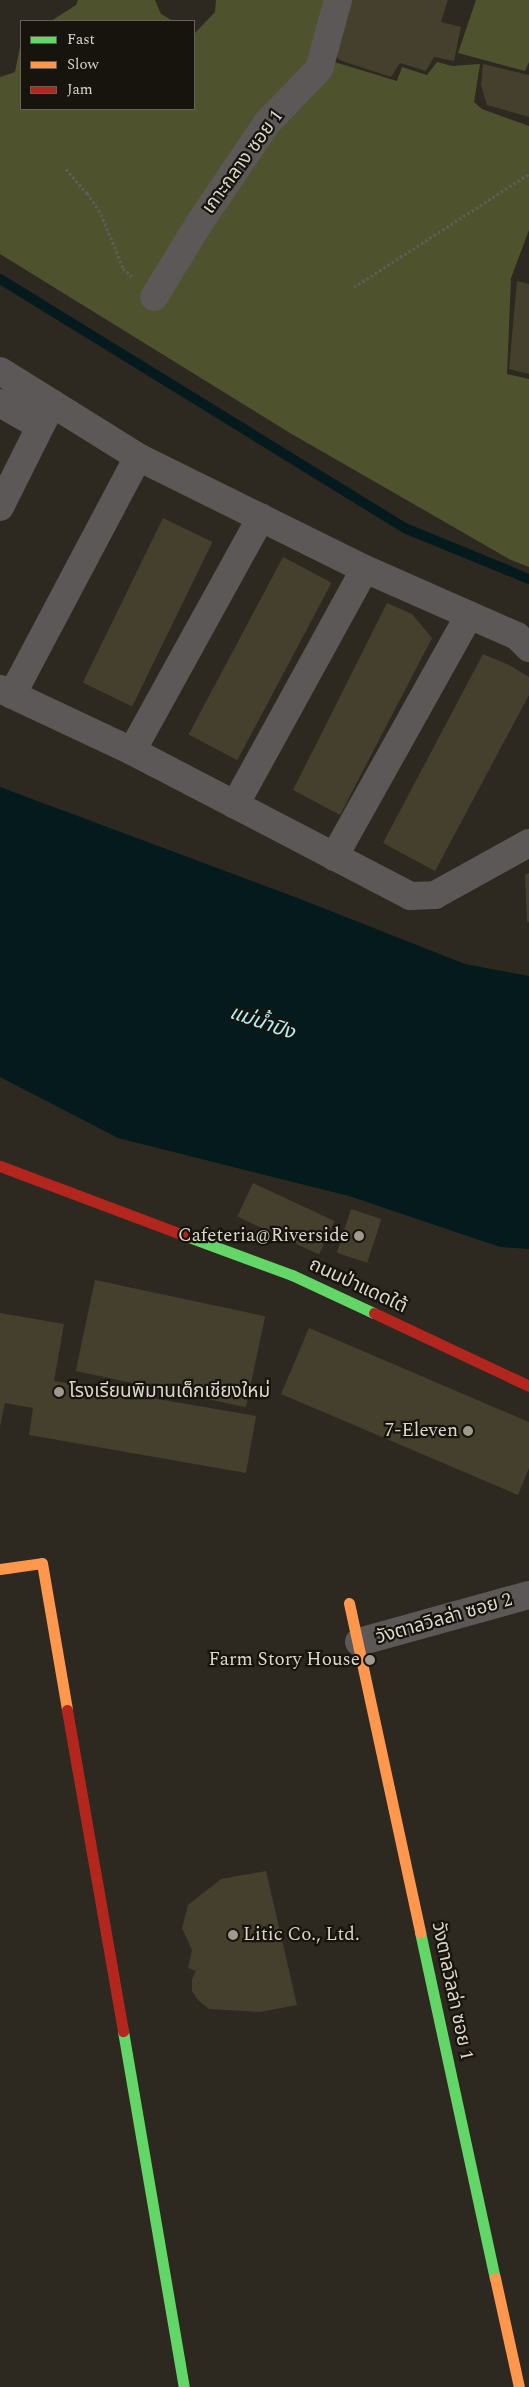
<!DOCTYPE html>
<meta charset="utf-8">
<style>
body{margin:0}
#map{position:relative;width:529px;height:2387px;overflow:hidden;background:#2d2920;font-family:Spectral,"Noto Sans Thai",serif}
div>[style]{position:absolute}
.green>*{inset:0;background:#4e532e}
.water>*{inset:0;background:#051a1c}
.stream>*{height:10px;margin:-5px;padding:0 5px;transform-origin:5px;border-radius:5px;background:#051a1c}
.building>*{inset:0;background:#453f2e;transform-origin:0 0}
.path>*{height:3px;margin-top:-1.5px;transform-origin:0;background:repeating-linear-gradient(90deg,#5f5c59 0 2.5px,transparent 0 5px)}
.street>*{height:28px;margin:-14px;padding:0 14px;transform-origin:14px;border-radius:14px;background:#5c5857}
.fast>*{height:11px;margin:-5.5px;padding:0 5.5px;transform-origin:5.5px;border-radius:5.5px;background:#63d668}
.slow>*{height:11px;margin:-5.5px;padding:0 5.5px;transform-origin:5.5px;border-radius:5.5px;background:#ff974d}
.jam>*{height:11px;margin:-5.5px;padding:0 5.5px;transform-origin:5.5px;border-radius:5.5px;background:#b3261e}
.dots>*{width:14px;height:14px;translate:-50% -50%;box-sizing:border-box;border:2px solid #17140d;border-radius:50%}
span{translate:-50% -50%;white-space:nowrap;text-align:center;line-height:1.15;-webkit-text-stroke:4.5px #17140d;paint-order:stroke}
.street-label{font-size:19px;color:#dbd7cc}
.poi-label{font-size:19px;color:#dbd7cc}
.right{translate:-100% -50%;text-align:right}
.left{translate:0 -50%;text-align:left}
.water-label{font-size:20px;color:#b0f1f9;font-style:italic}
.legend{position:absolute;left:20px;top:20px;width:175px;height:90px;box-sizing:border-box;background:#17140d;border:1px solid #656259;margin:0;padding:6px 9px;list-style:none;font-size:15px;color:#dbd7cc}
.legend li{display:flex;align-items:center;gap:10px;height:25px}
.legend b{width:25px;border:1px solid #656259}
</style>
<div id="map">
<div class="green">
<div style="clip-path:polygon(78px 0,155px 0,161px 14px,173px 21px,51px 21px,76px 5px)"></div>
<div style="clip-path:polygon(216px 0,333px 0,318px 57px,397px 81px,402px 67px,427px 75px,437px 62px,452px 66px,480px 64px,474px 102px,482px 109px,529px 126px,529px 230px,511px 278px,507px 374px,529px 379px,529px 567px,511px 560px,290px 433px,0 254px,0 77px,15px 72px,21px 42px,21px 109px,194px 109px,194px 34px,215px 12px)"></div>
<div style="clip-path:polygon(476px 0,529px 0,529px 62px,525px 71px,458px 53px)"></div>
</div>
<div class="water">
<div style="clip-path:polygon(0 787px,295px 897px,465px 964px,529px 976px,529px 1249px,500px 1247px,349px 1196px,118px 1138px,0 1077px)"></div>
</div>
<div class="stream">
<div style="left:0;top:279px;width:478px;rotate:31.6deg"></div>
<div style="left:407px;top:529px;width:132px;rotate:22.3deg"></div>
</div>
<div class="building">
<div style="clip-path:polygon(349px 0,448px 0,441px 22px,461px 27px,454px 61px,434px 57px,426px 71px,400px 63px,391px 77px,339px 60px,335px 53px)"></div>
<div style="clip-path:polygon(483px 64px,529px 75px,529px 117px,487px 105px,481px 85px)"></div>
<div style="clip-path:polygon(517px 281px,529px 284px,529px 374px,509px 369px)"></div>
<div style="left:163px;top:518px;width:55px;height:183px;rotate:26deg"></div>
<div style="left:283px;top:557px;width:55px;height:201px;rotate:28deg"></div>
<div style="clip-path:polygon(387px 603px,412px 614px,432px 638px,340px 815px,293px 790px)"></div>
<div style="clip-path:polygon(483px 654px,509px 665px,529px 677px,529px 695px,435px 871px,383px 843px)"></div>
<div style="clip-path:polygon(529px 873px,529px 922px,527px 922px,525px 874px)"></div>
<div style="left:253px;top:1183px;width:90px;height:37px;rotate:25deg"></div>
<div style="left:351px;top:1209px;width:32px;height:46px;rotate:18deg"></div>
<div style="left:95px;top:1280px;width:174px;height:93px;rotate:12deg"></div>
<div style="clip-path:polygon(0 1313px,64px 1324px,54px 1381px,256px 1416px,246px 1473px,29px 1435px,33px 1408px,5px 1403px,0 1427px)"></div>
<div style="clip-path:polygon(309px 1328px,529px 1422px,529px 1468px,518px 1495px,281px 1394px)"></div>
<div style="clip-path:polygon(266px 1871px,297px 2005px,260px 2012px,209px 2009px,198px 2000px,192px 1991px,192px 1979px,196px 1971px,188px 1968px,192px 1950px,182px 1928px,188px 1905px,221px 1879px)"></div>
</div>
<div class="path">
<div style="left:66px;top:169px;width:32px;rotate:49deg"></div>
<div style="left:87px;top:193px;width:25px;rotate:56deg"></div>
<div style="left:101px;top:214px;width:58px;rotate:67.8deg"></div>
<div style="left:123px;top:268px;width:12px;rotate:42deg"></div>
<div style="left:354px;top:287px;width:208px;rotate:-32.9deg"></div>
</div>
<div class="street">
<div style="left:154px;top:297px;width:88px;rotate:-58.5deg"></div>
<div style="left:200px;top:222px;width:120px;rotate:-55.9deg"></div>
<div style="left:267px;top:123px;width:75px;rotate:-46.1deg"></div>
<div style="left:319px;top:69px;width:72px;rotate:-74.6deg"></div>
<div style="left:0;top:371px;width:163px;rotate:31.9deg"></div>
<div style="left:138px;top:457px;width:253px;rotate:26.3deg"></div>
<div style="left:365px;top:569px;width:166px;rotate:23.8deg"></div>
<div style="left:517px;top:636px;width:17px;rotate:45deg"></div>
<div style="left:0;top:403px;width:46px;rotate:29.9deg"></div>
<div style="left:0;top:507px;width:116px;rotate:-63.4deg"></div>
<div style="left:0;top:689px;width:146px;rotate:25.2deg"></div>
<div style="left:132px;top:751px;width:314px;rotate:27.5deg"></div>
<div style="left:410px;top:896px;width:25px;rotate:-2deg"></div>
<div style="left:435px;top:895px;width:107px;rotate:-29deg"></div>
<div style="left:12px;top:695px;width:269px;rotate:-62.1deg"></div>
<div style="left:132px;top:751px;width:267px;rotate:-61.1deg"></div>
<div style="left:235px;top:805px;width:269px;rotate:-61.2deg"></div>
<div style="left:334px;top:857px;width:277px;rotate:-60.8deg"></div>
<div style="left:359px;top:1642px;width:176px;rotate:-15.5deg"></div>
</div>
<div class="fast">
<div style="left:189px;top:1237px;width:110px;rotate:20.3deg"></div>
<div style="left:292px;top:1275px;width:90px;rotate:24.9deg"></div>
<div style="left:420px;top:1932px;width:354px;rotate:77.8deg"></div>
<div style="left:123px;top:2031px;width:361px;rotate:80.3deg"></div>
</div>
<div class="slow">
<div style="left:0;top:1569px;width:42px;rotate:-8.1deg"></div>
<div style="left:42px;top:1563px;width:149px;rotate:80.3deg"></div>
<div style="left:349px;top:1603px;width:337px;rotate:77.8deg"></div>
<div style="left:495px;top:2278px;width:112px;rotate:77.6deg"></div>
</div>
<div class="jam">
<div style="left:0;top:1166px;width:202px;rotate:20.6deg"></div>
<div style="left:374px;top:1313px;width:171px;rotate:25.2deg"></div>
<div style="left:67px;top:1710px;width:326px;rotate:80.1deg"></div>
</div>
<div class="dots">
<div style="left:359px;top:1236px;background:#9e9a90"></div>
<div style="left:59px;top:1392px;background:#9e9a90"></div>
<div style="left:468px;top:1431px;background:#9e9a90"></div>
<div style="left:370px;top:1660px;background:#9e9a90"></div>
<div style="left:233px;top:1935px;background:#9e9a90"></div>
</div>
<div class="street-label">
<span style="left:243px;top:162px;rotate:-54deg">เกาะกลาง ซอย 1</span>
<span style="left:358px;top:1286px;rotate:25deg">ถนนป่าแดดใต้</span>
<span style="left:444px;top:1619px;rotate:-16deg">วังตาลวิลล่า ซอย 2</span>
<span style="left:452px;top:1991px;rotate:78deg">วังตาลวิลล่า ซอย 1</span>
</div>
<div class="poi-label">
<span class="right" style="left:349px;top:1236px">Cafeteria@Riverside</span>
<span class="left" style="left:69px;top:1392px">โรงเรียนพิมานเด็กเชียงใหม่</span>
<span class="right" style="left:458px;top:1431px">7-Eleven</span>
<span class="right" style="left:360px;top:1660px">Farm Story House</span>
<span class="left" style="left:243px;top:1935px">Litic Co., Ltd.</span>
</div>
<div class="water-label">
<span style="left:262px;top:1023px;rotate:19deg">แม่น้ำปิง</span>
</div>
<ul class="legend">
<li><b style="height:6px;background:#63d668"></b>Fast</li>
<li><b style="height:6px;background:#ff974d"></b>Slow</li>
<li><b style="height:6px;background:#b3261e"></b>Jam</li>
</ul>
</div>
